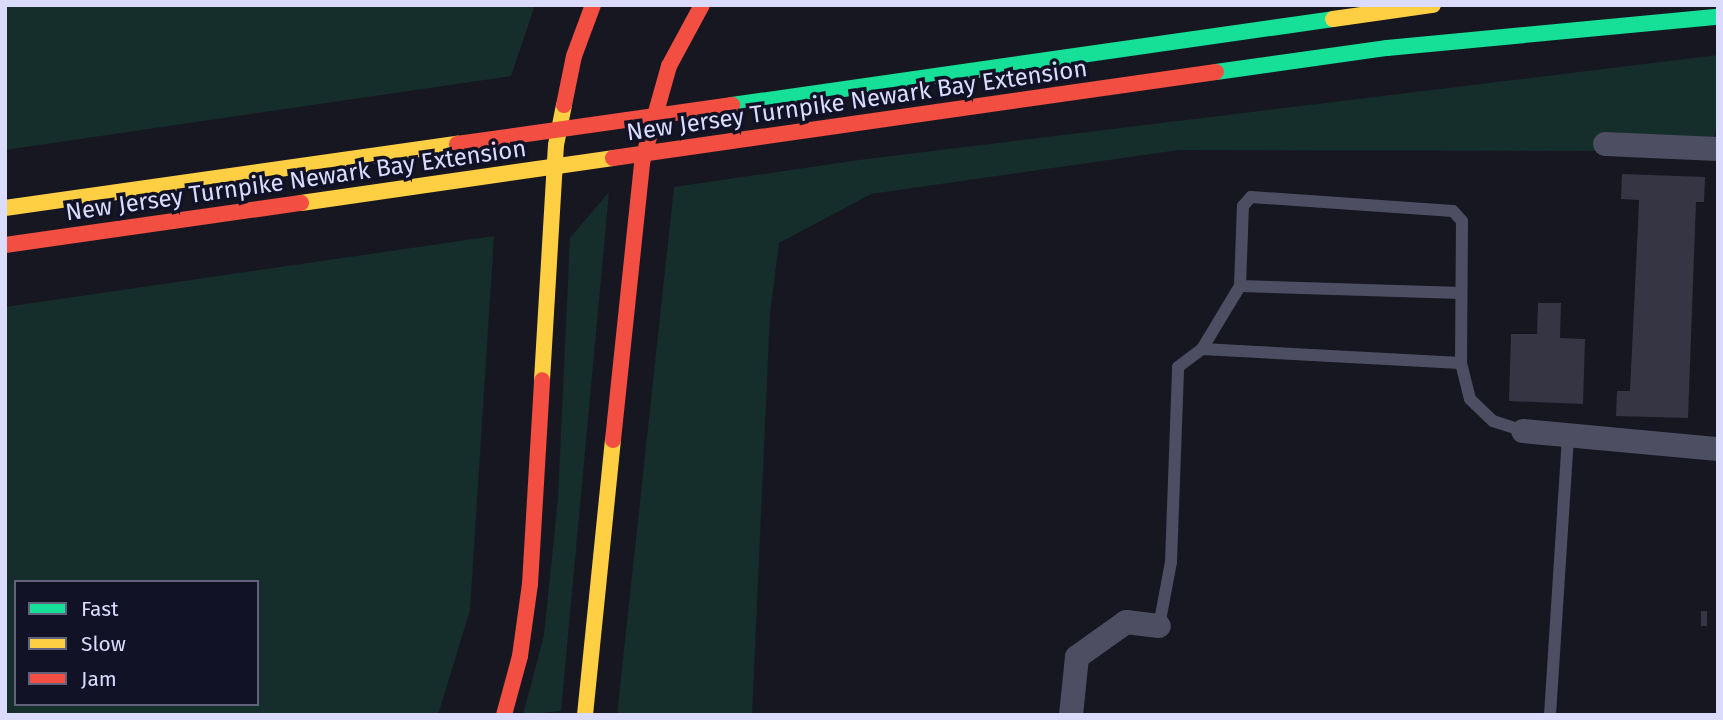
<!DOCTYPE html>
<style>
body{margin:0}
#map{position:relative;width:1723px;height:720px;overflow:hidden;background:#171722;font-family:"Fira Sans",sans-serif}
div>[style]{position:absolute}
.green>*{inset:0;background:#152d2b}
.building>*{inset:0;background:#353544;transform-origin:0 0}
.lane>*{height:12px;margin:-6px;padding:0 6px;transform-origin:6px;border-radius:6px;background:#4d4e62}
.street>*{height:24px;margin:-12px;padding:0 12px;transform-origin:12px;border-radius:12px;background:#4d4e62}
.fast>*{height:16px;margin:-8px;padding:0 8px;transform-origin:8px;border-radius:8px;background:#16e098}
.slow>*{height:16px;margin:-8px;padding:0 8px;transform-origin:8px;border-radius:8px;background:#ffcf43}
.jam>*{height:16px;margin:-8px;padding:0 8px;transform-origin:8px;border-radius:8px;background:#f24e42}
span{translate:-50% -50%;white-space:nowrap;text-align:center;line-height:1.15;-webkit-text-stroke:7px #121227;paint-order:stroke}
.street-label{font-size:24px;color:#dadbfd}
.frame{position:absolute;inset:0;border:7px solid #dadbfd;pointer-events:none}
.legend{position:absolute;left:14px;top:580px;width:245px;height:126px;box-sizing:border-box;background:#121227;border:2px solid #62627d;margin:0;padding:9px 12px;list-style:none;font-size:21px;color:#dadbfd}
.legend li{display:flex;align-items:center;gap:14px;height:35px}
.legend b{width:35px;border:2px solid #62627d}
</style>
<div id="map">
<div class="green">
<div style="clip-path:polygon(5px 5px,535px 5px,511px 76px,5px 150px)"></div>
<div style="clip-path:polygon(1718px 55px,1718px 116px,1712px 151px,1179px 150px,871px 194px,779px 243px,770px 313px,752px 715px,617px 715px,674px 187px,859px 160px)"></div>
<div style="clip-path:polygon(609px 192px,561px 711px,523px 715px,544px 635px,558px 498px,570px 238px)"></div>
<div style="clip-path:polygon(evenodd,494px 236px,470px 610px,438px 715px,5px 715px,5px 307px,494px 236px,16px 582px,257px 582px,257px 704px,16px 704px,16px 582px)"></div>
</div>
<div class="building">
<div style="clip-path:polygon(1622px 174px,1705px 177px,1704px 202px,1696px 202px,1688px 418px,1616px 416px,1617px 391px,1630px 391px,1638px 224px,1639px 200px,1621px 199px)"></div>
<div style="clip-path:polygon(1538px 303px,1561px 303px,1560px 338px,1585px 339px,1583px 404px,1509px 401px,1511px 334px,1537px 334px)"></div>
<div style="left:1701px;top:611px;width:6px;height:15px"></div>
</div>
<div class="lane">
<div style="left:1461px;top:293px;width:221px;rotate:-178.2deg"></div>
<div style="left:1240px;top:286px;width:80px;rotate:-87.9deg"></div>
<div style="left:1243px;top:206px;width:12px;rotate:-48deg"></div>
<div style="left:1251px;top:197px;width:202px;rotate:4deg"></div>
<div style="left:1453px;top:211px;width:13px;rotate:48deg"></div>
<div style="left:1462px;top:221px;width:142px;rotate:90.4deg"></div>
<div style="left:1461px;top:363px;width:37px;rotate:76deg"></div>
<div style="left:1470px;top:399px;width:32px;rotate:44deg"></div>
<div style="left:1493px;top:421px;width:32px;rotate:18deg"></div>
<div style="left:1202px;top:349px;width:259px;rotate:3.1deg"></div>
<div style="left:1159px;top:626px;width:65px;rotate:-79.4deg"></div>
<div style="left:1171px;top:562px;width:195px;rotate:-87.9deg"></div>
<div style="left:1178px;top:367px;width:30px;rotate:-37deg"></div>
<div style="left:1202px;top:349px;width:74px;rotate:-58.9deg"></div>
<div style="left:1550px;top:715px;width:281px;rotate:-86.3deg"></div>
</div>
<div class="street">
<div style="left:1605px;top:144px;width:113px;rotate:2.5deg"></div>
<div style="left:1523px;top:431px;width:196px;rotate:5.3deg"></div>
<div style="left:1071px;top:715px;width:58px;rotate:-84.1deg"></div>
<div style="left:1077px;top:657px;width:60px;rotate:-35.5deg"></div>
<div style="left:1126px;top:622px;width:33px;rotate:7deg"></div>
</div>
<div class="fast">
<div style="left:1216px;top:72px;width:173px;rotate:-8deg"></div>
<div style="left:1387px;top:48px;width:332px;rotate:-5.4deg"></div>
<div style="left:732px;top:105px;width:607px;rotate:-8.14deg"></div>
</div>
<div class="slow">
<div style="left:1333px;top:19px;width:101px;rotate:-8deg"></div>
<div style="left:301px;top:203px;width:315px;rotate:-8.2deg"></div>
<div style="left:5px;top:208px;width:457px;rotate:-8.1deg"></div>
<div style="left:542px;top:380px;width:235px;rotate:-86.6deg"></div>
<div style="left:556px;top:145px;width:41px;rotate:-78.7deg"></div>
<div style="left:585px;top:715px;width:276px;rotate:-84.2deg"></div>
</div>
<div class="jam">
<div style="left:564px;top:105px;width:50px;rotate:-78.5deg"></div>
<div style="left:574px;top:56px;width:54px;rotate:-69.6deg"></div>
<div style="left:457px;top:144px;width:278px;rotate:-8.1deg"></div>
<div style="left:613px;top:158px;width:609px;rotate:-8.12deg"></div>
<div style="left:5px;top:245px;width:299px;rotate:-8.1deg"></div>
<div style="left:613px;top:440px;width:280px;rotate:-84deg"></div>
<div style="left:642px;top:162px;width:100px;rotate:-74.3deg"></div>
<div style="left:669px;top:66px;width:69px;rotate:-61.6deg"></div>
<div style="left:504px;top:715px;width:61px;rotate:-74.8deg"></div>
<div style="left:520px;top:656px;width:73px;rotate:-82.1deg"></div>
<div style="left:530px;top:584px;width:204px;rotate:-86.6deg"></div>
</div>
<div class="street-label">
<span style="left:857px;top:101px;rotate:-8deg">New Jersey Turnpike Newark Bay Extension</span>
<span style="left:296px;top:181px;rotate:-8deg">New Jersey Turnpike Newark Bay Extension</span>
</div>
<div class="frame"></div>
<ul class="legend">
<li><b style="height:9px;background:#16e098"></b>Fast</li>
<li><b style="height:9px;background:#ffcf43"></b>Slow</li>
<li><b style="height:9px;background:#f24e42"></b>Jam</li>
</ul>
</div>
